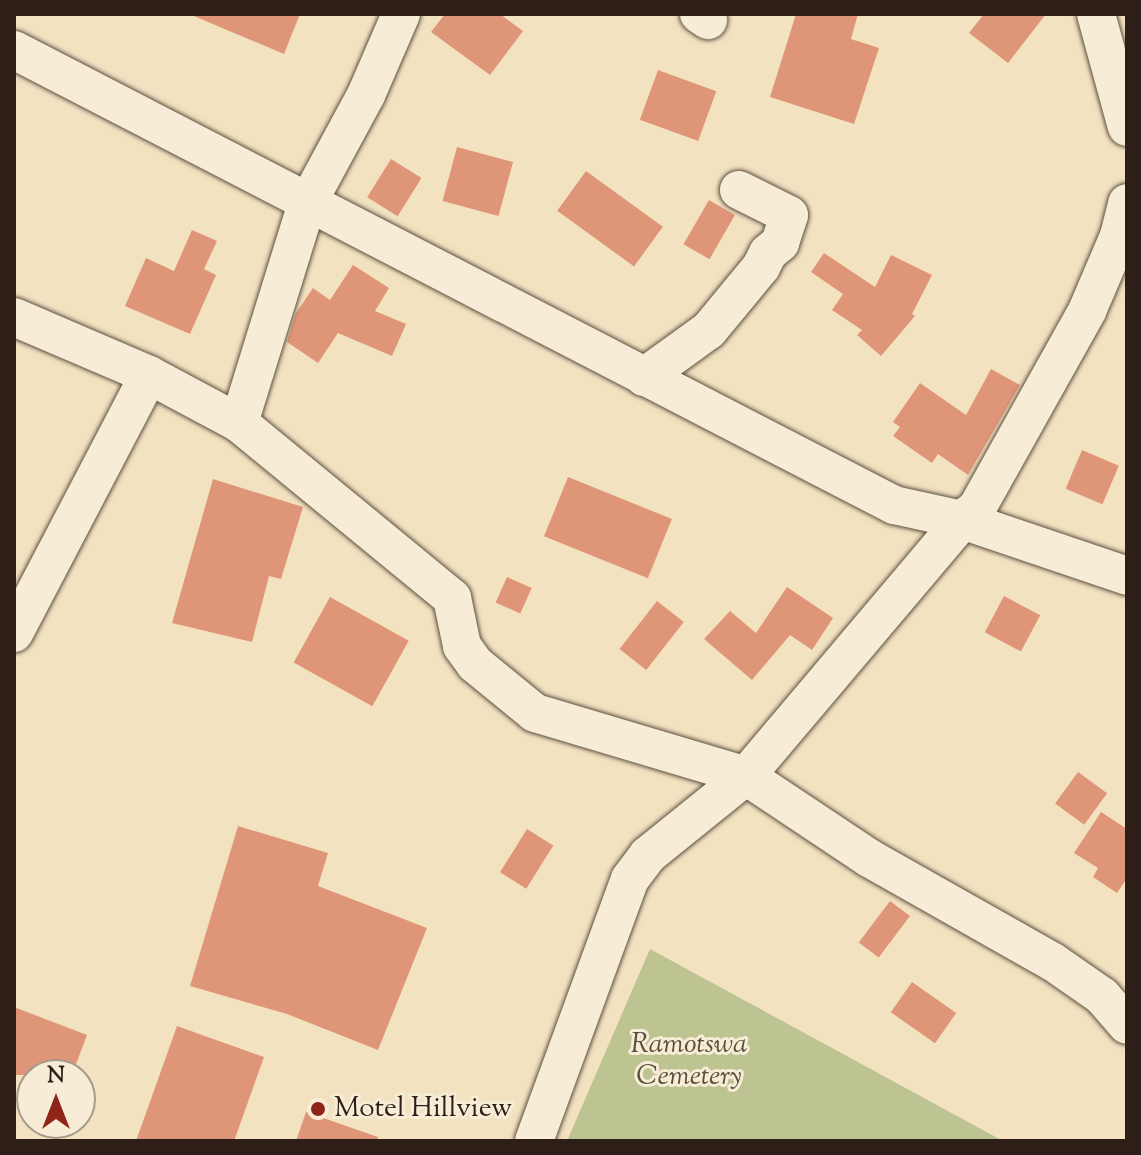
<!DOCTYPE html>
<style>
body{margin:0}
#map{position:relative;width:1141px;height:1155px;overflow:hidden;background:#f3e2c0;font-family:"Sorts Mill Goudy",serif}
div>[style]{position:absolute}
.green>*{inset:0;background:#bdc391}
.building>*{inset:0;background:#df9678;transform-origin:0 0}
.roads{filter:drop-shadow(0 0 2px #5e5042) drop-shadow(0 0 2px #5e5042)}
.minor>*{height:38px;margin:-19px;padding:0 19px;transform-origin:19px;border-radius:19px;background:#f7ecd6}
.dots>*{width:22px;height:22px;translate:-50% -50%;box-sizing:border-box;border:4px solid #f7ecd6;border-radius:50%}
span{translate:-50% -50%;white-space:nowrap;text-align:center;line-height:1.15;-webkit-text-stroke:6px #f7ecd6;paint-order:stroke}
.park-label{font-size:28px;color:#58503c;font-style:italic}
.poi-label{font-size:28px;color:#2d1f18}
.left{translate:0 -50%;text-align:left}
.frame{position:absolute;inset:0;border:16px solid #2d1f18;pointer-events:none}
.north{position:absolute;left:16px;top:1059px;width:80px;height:80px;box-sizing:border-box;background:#f7ecd6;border:2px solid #a69a8a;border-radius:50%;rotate:0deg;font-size:22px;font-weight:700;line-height:32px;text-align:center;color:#2d1f18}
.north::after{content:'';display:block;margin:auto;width:28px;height:36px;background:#8f2418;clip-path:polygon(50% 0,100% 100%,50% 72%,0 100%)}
</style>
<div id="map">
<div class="green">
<div style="clip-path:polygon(650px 949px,1003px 1141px,567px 1141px)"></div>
</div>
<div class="building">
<div style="clip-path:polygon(189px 14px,300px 14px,284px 54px)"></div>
<div style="clip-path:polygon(445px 14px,500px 14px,523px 31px,490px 75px,431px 32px)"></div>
<div style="clip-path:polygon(796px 14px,858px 14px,851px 39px,879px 48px,854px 124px,770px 97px)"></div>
<div style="clip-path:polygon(984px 14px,1046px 14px,1008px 63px,969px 33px)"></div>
<div style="left:658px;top:70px;width:62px;height:53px;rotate:20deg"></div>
<div style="left:457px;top:147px;width:58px;height:56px;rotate:15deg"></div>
<div style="left:391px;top:159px;width:36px;height:45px;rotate:32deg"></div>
<div style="left:586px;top:171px;width:95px;height:49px;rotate:36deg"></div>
<div style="left:709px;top:200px;width:30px;height:51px;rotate:30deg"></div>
<div style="clip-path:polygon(192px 230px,217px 241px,204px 269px,216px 275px,190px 334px,125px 306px,146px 258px,174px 271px)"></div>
<div style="clip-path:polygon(824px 253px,875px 287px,891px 255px,932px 275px,912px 314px,915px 316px,881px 356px,857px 335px,862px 330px,832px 310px,843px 294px,811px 272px)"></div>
<div style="clip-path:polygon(353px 265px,389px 288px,375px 311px,406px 324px,392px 356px,338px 333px,318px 363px,287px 342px,296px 313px,313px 288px,330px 300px)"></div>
<div style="clip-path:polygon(991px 369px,1020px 385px,968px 475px,938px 454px,932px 463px,893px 436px,900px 427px,893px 422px,920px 383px,966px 415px)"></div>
<div style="left:1082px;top:450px;width:40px;height:42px;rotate:23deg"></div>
<div style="left:568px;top:477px;width:112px;height:64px;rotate:22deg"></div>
<div style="clip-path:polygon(213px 479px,303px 507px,281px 579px,269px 576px,252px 642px,172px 623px)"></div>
<div style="left:507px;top:577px;width:27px;height:28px;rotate:24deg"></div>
<div style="clip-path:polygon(787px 587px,833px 618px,812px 650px,790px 635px,752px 680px,704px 639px,730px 611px,756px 633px)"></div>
<div style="left:1004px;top:596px;width:41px;height:41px;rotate:28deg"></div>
<div style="left:330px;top:597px;width:90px;height:75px;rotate:29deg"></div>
<div style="left:657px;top:601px;width:34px;height:61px;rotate:38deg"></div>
<div style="left:1078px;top:772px;width:36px;height:39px;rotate:36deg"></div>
<div style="clip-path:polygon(1101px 812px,1127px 829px,1127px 878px,1117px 893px,1093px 877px,1098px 868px,1074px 853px)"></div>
<div style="clip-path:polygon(238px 826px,328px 853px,318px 886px,427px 928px,378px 1050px,287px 1014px,190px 986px)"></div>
<div style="left:527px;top:829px;width:31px;height:51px;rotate:32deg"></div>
<div style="left:890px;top:901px;width:25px;height:52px;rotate:37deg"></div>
<div style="left:912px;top:982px;width:54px;height:37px;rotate:35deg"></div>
<div style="clip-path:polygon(14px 1007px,87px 1035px,72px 1075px,14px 1075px)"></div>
<div style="clip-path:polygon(177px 1026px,264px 1057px,234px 1141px,136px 1141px)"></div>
<div style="clip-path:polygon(306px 1112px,378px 1137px,377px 1141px,296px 1141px)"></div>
</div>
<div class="roads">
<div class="minor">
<div style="left:699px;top:14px;width:11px;rotate:34deg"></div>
<div style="left:1096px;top:14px;width:117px;rotate:74.7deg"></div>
<div style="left:14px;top:50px;width:991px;rotate:27.34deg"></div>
<div style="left:894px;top:505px;width:70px;rotate:12.4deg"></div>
<div style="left:962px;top:520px;width:174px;rotate:18.7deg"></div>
<div style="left:14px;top:317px;width:147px;rotate:23.2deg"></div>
<div style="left:149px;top:375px;width:102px;rotate:28.1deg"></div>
<div style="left:239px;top:423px;width:276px;rotate:39.4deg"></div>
<div style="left:452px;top:598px;width:49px;rotate:78.2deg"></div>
<div style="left:462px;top:646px;width:22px;rotate:54deg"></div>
<div style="left:475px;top:664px;width:77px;rotate:39.2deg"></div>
<div style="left:535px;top:713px;width:220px;rotate:16.6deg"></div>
<div style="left:746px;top:776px;width:148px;rotate:33.7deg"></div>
<div style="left:869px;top:858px;width:211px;rotate:29.5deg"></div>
<div style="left:1053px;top:962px;width:60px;rotate:34.8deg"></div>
<div style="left:1102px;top:996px;width:38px;rotate:49deg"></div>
<div style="left:644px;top:377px;width:80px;rotate:-35.9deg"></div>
<div style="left:709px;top:330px;width:82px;rotate:-50.5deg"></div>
<div style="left:761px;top:267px;width:16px;rotate:-63deg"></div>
<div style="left:768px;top:253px;width:16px;rotate:-40deg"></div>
<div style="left:780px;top:243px;width:29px;rotate:-72deg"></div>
<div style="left:789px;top:215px;width:56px;rotate:-153.4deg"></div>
<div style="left:239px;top:423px;width:229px;rotate:-72.8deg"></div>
<div style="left:307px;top:204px;width:124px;rotate:-61.6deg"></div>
<div style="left:366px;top:95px;width:88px;rotate:-66.6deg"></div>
<div style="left:14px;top:633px;width:291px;rotate:-62.4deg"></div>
<div style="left:534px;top:1141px;width:279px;rotate:-69.9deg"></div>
<div style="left:630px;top:879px;width:30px;rotate:-53deg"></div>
<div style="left:648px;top:855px;width:126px;rotate:-38.9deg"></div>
<div style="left:746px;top:776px;width:335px;rotate:-49.8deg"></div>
<div style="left:962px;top:520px;width:19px;rotate:-39deg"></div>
<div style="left:977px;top:508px;width:226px;rotate:-60.8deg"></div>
<div style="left:1087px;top:311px;width:82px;rotate:-66.9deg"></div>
<div style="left:1119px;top:236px;width:34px;rotate:-76deg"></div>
</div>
</div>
<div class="dots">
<div style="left:318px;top:1109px;background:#8f2418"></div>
</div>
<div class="park-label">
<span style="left:689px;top:1061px">Ramotswa<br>Cemetery</span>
</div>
<div class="poi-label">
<span class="left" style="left:334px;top:1109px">Motel Hillview</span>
</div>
<div class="frame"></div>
<div class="north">N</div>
</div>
